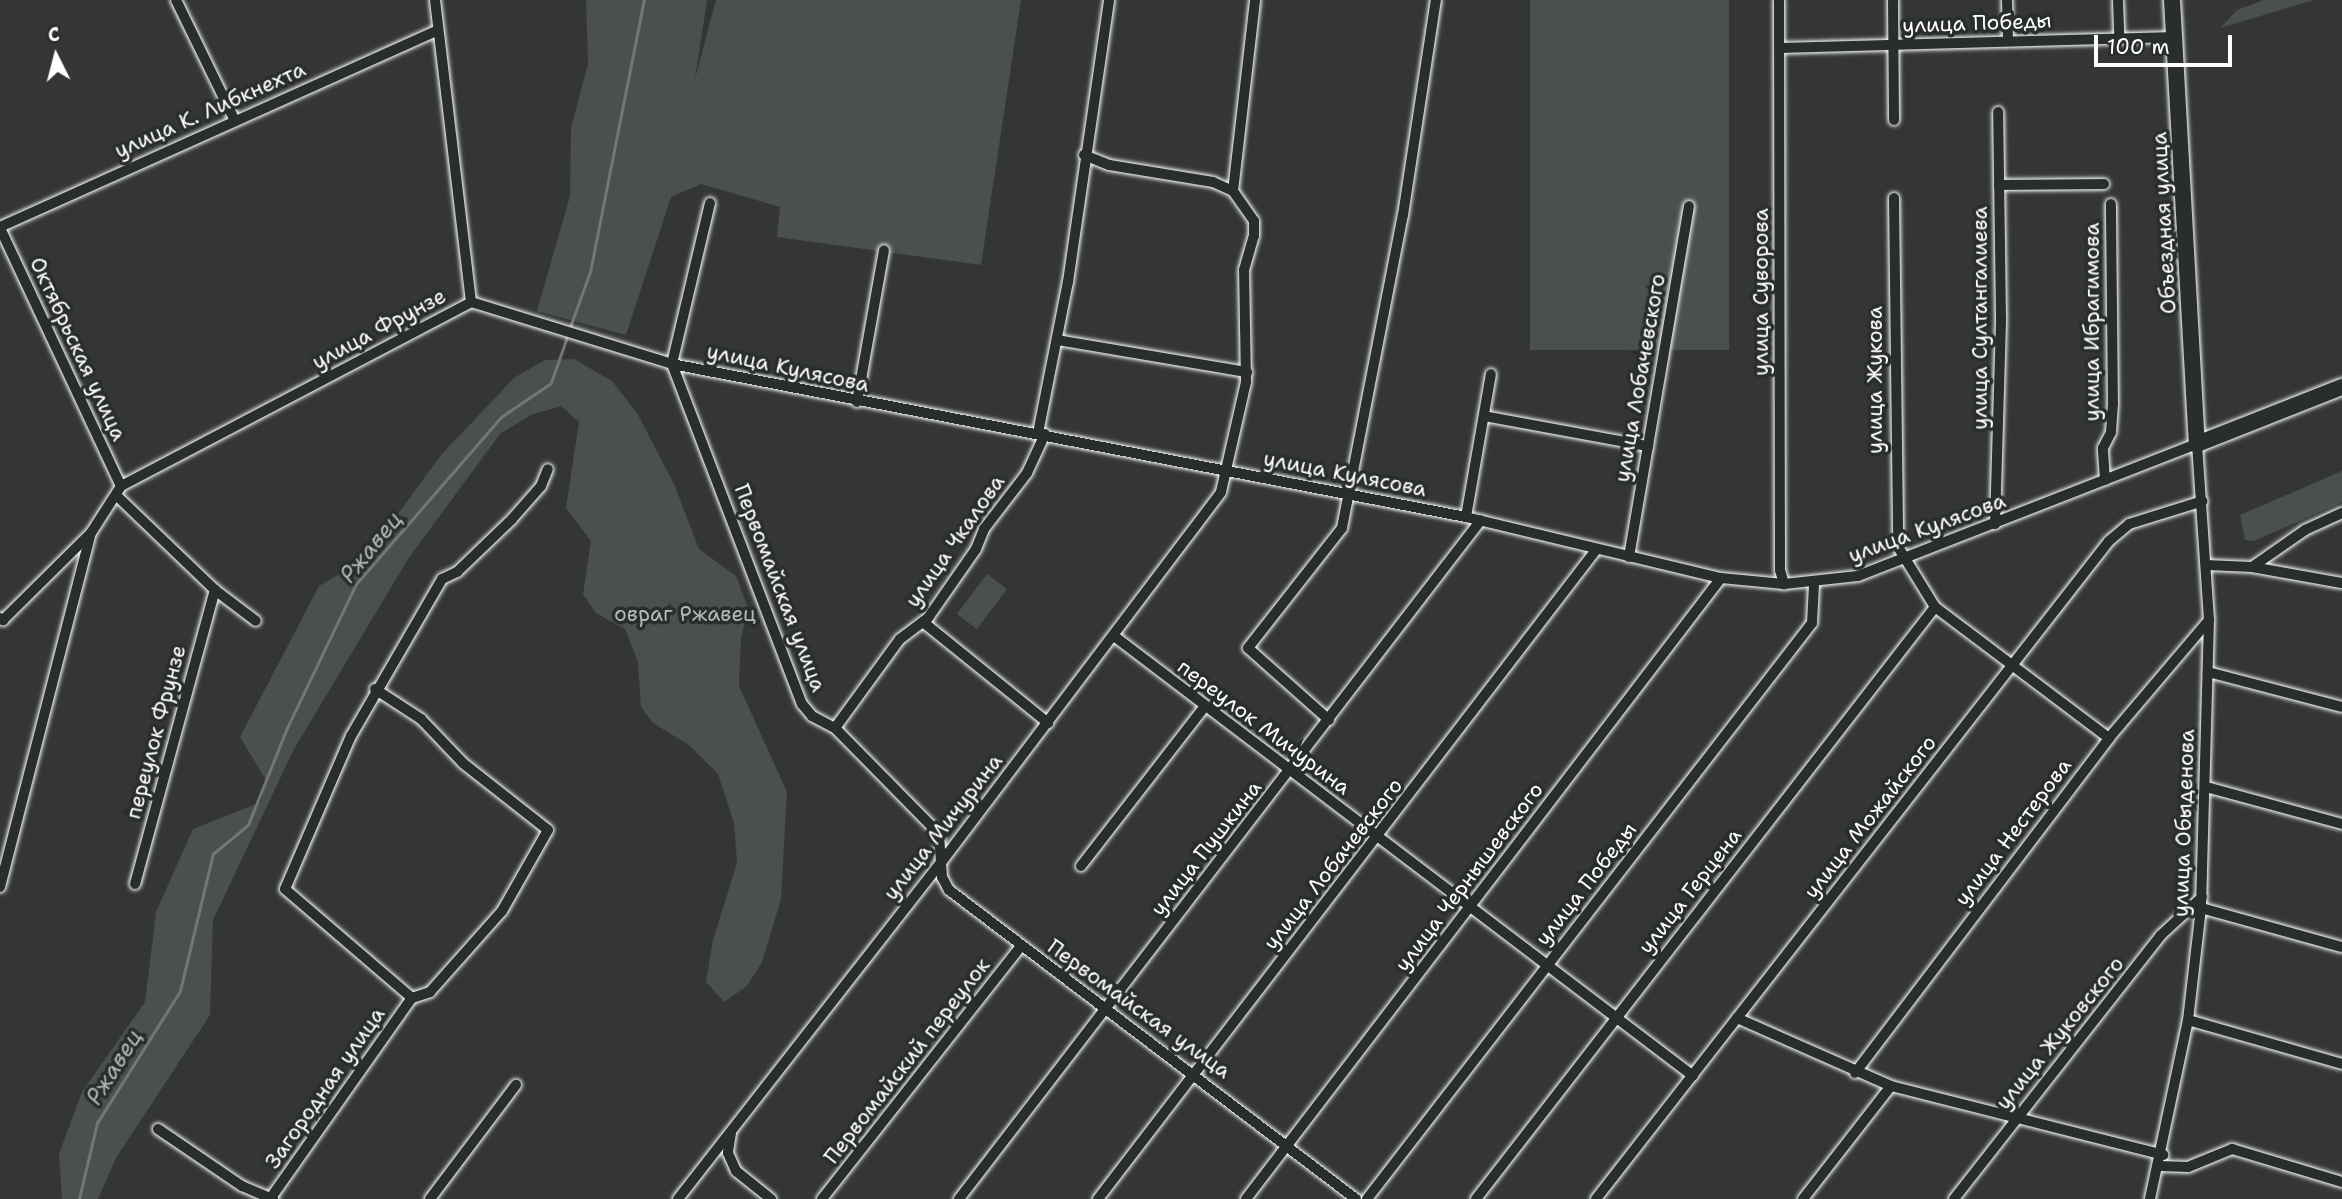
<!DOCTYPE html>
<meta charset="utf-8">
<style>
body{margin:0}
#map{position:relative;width:2342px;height:1199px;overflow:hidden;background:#333536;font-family:"Shantell Sans",sans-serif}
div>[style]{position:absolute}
.green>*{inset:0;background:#4c4f50;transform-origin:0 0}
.stream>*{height:2.5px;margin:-1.25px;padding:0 1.25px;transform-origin:1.25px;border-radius:1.25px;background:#737576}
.roads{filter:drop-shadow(0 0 2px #fff) drop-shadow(0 0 2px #fff)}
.street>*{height:10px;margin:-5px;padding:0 5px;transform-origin:5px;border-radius:5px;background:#2a2d2e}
.secondary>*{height:16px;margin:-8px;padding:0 8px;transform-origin:8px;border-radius:8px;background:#2a2d2e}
span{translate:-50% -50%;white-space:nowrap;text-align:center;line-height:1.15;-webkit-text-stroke:7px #2a2d2e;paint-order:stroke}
.street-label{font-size:21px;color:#fff}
.park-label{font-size:21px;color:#b7b9b9}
.water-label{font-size:23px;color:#b2b3b4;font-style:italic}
.north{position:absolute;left:21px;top:21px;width:70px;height:70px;-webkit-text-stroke:5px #2a2d2e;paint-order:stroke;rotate:354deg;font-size:19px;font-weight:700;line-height:28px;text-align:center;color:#fff}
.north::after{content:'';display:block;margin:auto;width:24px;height:32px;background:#fff;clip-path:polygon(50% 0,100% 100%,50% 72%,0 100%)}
.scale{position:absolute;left:2094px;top:35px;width:138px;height:32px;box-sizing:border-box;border:4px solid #fff;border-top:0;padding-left:9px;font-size:21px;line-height:24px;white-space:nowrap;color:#fff;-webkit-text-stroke:5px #2a2d2e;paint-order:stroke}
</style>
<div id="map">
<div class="green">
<div style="clip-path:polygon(586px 0,707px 0,695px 79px,716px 0,1021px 0,981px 265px,777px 237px,780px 207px,701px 184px,671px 197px,626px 335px,537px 311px,570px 196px,571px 128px,588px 64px)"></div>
<div style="left:1530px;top:0;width:199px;height:350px"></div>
<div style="clip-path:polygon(2264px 0,2314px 0,2220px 28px,2237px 10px)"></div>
<div style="clip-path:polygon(574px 359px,612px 381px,637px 413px,674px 484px,699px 549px,736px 576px,748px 608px,741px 639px,739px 686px,787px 792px,781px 899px,762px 962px,747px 986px,724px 1002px,706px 982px,713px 940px,737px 863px,734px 823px,718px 774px,689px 745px,653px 723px,641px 707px,638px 662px,625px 629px,596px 613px,583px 594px,591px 541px,566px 508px,579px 422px,561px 406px,531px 415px,500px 434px,408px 559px,294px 749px,213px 920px,210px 1015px,116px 1158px,98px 1199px,62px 1199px,59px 1154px,82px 1092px,145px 1002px,156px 912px,193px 829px,261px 802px,266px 780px,240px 737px,319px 586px,365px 559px,441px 455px,514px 378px,545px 360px)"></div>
<div style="clip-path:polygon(2342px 471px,2342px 502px,2254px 541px,2245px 540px,2240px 515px)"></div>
<div style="left:987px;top:574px;width:25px;height:50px;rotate:37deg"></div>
</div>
<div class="stream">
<div style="left:569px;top:330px;width:62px;rotate:-70.1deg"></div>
<div style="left:590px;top:272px;width:277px;rotate:-78.8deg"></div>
<div style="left:79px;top:1199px;width:78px;rotate:-76.7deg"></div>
<div style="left:97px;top:1123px;width:156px;rotate:-57.8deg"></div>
<div style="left:180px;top:991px;width:141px;rotate:-76.5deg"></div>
<div style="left:213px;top:854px;width:45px;rotate:-39.6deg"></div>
<div style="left:248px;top:825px;width:105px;rotate:-68.1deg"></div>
<div style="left:287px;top:728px;width:160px;rotate:-64.4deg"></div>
<div style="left:356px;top:584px;width:221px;rotate:-49deg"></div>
<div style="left:501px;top:417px;width:60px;rotate:-34.2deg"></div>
<div style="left:551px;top:383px;width:49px;rotate:-70.8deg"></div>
</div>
<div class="roads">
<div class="street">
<div style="left:176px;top:0;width:132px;rotate:64deg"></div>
<div style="left:435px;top:0;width:304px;rotate:83.2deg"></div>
<div style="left:1779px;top:0;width:570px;rotate:89.9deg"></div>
<div style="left:1780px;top:570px;width:15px;rotate:74deg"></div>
<div style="left:1893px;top:0;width:120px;rotate:89.5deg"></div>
<div style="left:2007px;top:0;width:41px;rotate:88.6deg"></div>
<div style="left:2118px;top:0;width:37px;rotate:88deg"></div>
<div style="left:1780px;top:48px;width:395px;rotate:-1.6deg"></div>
<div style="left:1999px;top:185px;width:105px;rotate:-0.5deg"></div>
<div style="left:1233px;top:191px;width:192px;rotate:-83.4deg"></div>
<div style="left:1894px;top:198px;width:349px;rotate:89.3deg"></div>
<div style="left:1898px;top:547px;width:70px;rotate:58.3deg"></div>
<div style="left:1935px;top:607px;width:218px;rotate:37deg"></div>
<div style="left:710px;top:203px;width:165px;rotate:103.3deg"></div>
<div style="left:672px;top:364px;width:364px;rotate:69.1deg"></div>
<div style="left:802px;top:704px;width:16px;rotate:50deg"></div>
<div style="left:812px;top:716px;width:26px;rotate:28deg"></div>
<div style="left:835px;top:728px;width:148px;rotate:45.5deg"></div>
<div style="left:939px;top:834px;width:43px;rotate:86deg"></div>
<div style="left:942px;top:877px;width:15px;rotate:62deg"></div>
<div style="left:949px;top:890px;width:511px;rotate:37.21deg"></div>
<div style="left:0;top:227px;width:479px;rotate:-24.2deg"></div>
<div style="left:0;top:228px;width:285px;rotate:64.9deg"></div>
<div style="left:471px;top:302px;width:210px;rotate:17.1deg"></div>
<div style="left:672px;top:364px;width:809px;rotate:10.91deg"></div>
<div style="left:1466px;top:517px;width:262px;rotate:13.5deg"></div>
<div style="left:1721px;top:578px;width:63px;rotate:5.4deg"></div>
<div style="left:1784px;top:584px;width:74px;rotate:-6.2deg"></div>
<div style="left:1858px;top:576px;width:364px;rotate:-21.3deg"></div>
<div style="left:2197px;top:444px;width:176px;rotate:86.1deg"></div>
<div style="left:2209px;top:620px;width:288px;rotate:91.6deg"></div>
<div style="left:2201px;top:908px;width:113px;rotate:96.6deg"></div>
<div style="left:2188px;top:1020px;width:183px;rotate:102deg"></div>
<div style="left:1057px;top:340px;width:193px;rotate:9.6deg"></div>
<div style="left:857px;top:402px;width:154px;rotate:-79.9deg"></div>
<div style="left:1484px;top:416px;width:167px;rotate:10.4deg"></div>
<div style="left:1038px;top:433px;width:154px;rotate:-78.8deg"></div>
<div style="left:1068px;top:282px;width:285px;rotate:-81.7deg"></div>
<div style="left:2105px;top:480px;width:32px;rotate:-94deg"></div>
<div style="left:2103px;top:448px;width:18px;rotate:-63deg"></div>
<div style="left:2111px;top:432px;width:28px;rotate:-86deg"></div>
<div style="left:2113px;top:404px;width:200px;rotate:-90.6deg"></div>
<div style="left:117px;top:496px;width:136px;rotate:43.8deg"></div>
<div style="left:215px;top:590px;width:51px;rotate:37.1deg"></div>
<div style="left:1466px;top:517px;width:145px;rotate:-80.1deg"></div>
<div style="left:1995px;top:524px;width:207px;rotate:-88.3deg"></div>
<div style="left:2001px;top:317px;width:205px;rotate:-90.8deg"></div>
<div style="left:1629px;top:557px;width:356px;rotate:-80.3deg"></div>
<div style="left:2206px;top:565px;width:46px;rotate:2.5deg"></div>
<div style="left:2252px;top:567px;width:91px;rotate:10.1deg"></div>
<div style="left:2252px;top:567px;width:65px;rotate:-34.9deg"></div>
<div style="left:2305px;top:530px;width:41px;rotate:-24.7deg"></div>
<div style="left:0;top:618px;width:4px;rotate:34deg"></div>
<div style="left:3px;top:620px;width:124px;rotate:-44.7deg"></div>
<div style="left:91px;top:533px;width:56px;rotate:-57.4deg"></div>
<div style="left:121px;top:486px;width:395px;rotate:-27.7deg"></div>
<div style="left:923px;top:622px;width:161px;rotate:38.9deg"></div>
<div style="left:1114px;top:636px;width:727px;rotate:37.23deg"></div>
<div style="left:2208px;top:672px;width:138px;rotate:14.6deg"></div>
<div style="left:1329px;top:720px;width:108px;rotate:-138.4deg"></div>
<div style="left:1248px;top:648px;width:152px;rotate:-51.9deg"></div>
<div style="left:1342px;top:528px;width:319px;rotate:-79deg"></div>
<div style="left:1403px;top:215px;width:218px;rotate:-81.3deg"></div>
<div style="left:835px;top:728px;width:110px;rotate:-53.9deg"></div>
<div style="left:900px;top:639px;width:35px;rotate:-37deg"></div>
<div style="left:928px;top:618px;width:84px;rotate:-55.2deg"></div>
<div style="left:976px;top:549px;width:22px;rotate:-68deg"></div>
<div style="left:984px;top:529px;width:71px;rotate:-52.5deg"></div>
<div style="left:1027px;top:473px;width:43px;rotate:-65.2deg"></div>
<div style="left:2206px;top:787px;width:141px;rotate:15.2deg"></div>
<div style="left:1081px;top:866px;width:202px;rotate:-52.2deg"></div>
<div style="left:135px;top:884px;width:305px;rotate:-74.8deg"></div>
<div style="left:0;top:887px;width:362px;rotate:-75.6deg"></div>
<div style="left:2201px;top:908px;width:146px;rotate:15.5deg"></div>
<div style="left:412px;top:998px;width:167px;rotate:-139.4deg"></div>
<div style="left:285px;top:889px;width:167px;rotate:-66.7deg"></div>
<div style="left:351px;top:736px;width:181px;rotate:-59.9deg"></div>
<div style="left:442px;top:579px;width:17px;rotate:-25deg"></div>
<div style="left:457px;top:572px;width:76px;rotate:-43.9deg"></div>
<div style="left:512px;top:519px;width:44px;rotate:-48.7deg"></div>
<div style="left:541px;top:486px;width:18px;rotate:-68deg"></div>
<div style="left:1737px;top:1018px;width:168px;rotate:23.8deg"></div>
<div style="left:1891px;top:1086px;width:281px;rotate:14.2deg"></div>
<div style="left:2188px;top:1020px;width:160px;rotate:15.9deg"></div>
<div style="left:1855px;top:1073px;width:420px;rotate:-52.8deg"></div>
<div style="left:2109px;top:738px;width:155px;rotate:-49.7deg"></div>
<div style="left:158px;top:1129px;width:102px;rotate:34.2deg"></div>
<div style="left:242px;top:1186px;width:34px;rotate:23deg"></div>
<div style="left:731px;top:1133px;width:20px;rotate:99deg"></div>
<div style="left:728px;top:1153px;width:20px;rotate:66deg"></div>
<div style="left:736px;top:1171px;width:45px;rotate:38.7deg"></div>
<div style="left:2160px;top:1166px;width:28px;rotate:2deg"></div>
<div style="left:2188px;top:1167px;width:48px;rotate:-22.2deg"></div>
<div style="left:2232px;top:1149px;width:115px;rotate:16.7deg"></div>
<div style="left:270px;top:1199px;width:246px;rotate:-54.8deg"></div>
<div style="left:412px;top:998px;width:19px;rotate:-18deg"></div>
<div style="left:430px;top:992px;width:108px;rotate:-48.4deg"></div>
<div style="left:502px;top:911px;width:93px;rotate:-60.4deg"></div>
<div style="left:548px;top:830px;width:108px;rotate:-141.8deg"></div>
<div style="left:463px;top:763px;width:61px;rotate:-133.7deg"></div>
<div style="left:421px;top:719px;width:55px;rotate:-146.9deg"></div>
<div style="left:430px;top:1199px;width:143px;rotate:-53deg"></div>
<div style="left:678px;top:1199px;width:430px;rotate:-52deg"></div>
<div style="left:943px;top:860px;width:461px;rotate:-52.9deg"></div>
<div style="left:1221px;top:492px;width:113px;rotate:-77.2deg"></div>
<div style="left:1246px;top:382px;width:112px;rotate:-91deg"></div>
<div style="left:1244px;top:270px;width:35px;rotate:-74deg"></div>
<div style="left:1254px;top:236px;width:15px;rotate:-90deg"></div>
<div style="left:1254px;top:221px;width:37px;rotate:-125deg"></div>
<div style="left:1233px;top:191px;width:22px;rotate:-156deg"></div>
<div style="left:1213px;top:182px;width:105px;rotate:-170.7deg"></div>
<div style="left:1109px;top:165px;width:27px;rotate:-158deg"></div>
<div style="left:822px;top:1199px;width:322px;rotate:-51.8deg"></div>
<div style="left:959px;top:1199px;width:856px;rotate:-52.45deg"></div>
<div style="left:1098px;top:1199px;width:818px;rotate:-52.5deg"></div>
<div style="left:1246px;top:1199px;width:782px;rotate:-52.59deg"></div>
<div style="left:1367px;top:1199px;width:728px;rotate:-52.31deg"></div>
<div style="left:1812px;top:623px;width:39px;rotate:-87deg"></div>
<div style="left:1476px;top:1199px;width:749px;rotate:-52.21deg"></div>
<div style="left:1596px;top:1199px;width:834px;rotate:-52.06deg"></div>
<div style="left:2109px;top:541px;width:26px;rotate:-40deg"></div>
<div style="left:2129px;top:524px;width:77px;rotate:-17.3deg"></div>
<div style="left:1803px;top:1199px;width:143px;rotate:-52.1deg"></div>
<div style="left:1954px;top:1199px;width:335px;rotate:-51.9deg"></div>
<div style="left:2161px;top:935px;width:56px;rotate:-42.8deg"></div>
</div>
<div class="secondary">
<div style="left:2172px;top:0;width:445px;rotate:86.8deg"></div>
<div style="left:2197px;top:444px;width:156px;rotate:-21.5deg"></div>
</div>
</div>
<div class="street-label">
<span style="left:1977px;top:23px;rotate:-2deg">улица Победы</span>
<span style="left:210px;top:110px;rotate:-24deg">улица К. Либкнехта</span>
<span style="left:2164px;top:223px;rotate:-93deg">Объездная улица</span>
<span style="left:1761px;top:292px;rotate:-90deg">улица Суворова</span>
<span style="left:1980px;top:318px;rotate:-90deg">улица Султангалиева</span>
<span style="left:2092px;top:322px;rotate:-90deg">улица Ибрагимова</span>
<span style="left:379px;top:329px;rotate:-28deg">улица Фрунзе</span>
<span style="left:78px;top:349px;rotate:65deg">Октябрьская улица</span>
<span style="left:788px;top:368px;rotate:12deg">улица Кулясова</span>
<span style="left:1640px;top:378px;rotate:-80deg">улица Лобачевского</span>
<span style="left:1875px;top:380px;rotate:-90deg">улица Жукова</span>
<span style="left:1345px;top:474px;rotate:11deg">улица Кулясова</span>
<span style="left:1927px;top:528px;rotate:-20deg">улица Кулясова</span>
<span style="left:955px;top:541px;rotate:-55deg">улица Чкалова</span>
<span style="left:780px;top:588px;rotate:69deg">Первомайская улица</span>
<span style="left:1264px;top:727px;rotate:37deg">переулок Мичурина</span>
<span style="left:156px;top:732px;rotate:-75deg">переулок Фрунзе</span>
<span style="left:1870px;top:817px;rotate:-52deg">улица Можайского</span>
<span style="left:2184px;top:823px;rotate:-88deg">улица Обыденова</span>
<span style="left:943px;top:827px;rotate:-52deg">улица Мичурина</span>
<span style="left:2013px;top:832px;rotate:-53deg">улица Нестерова</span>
<span style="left:1206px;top:848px;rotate:-52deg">улица Пушкина</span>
<span style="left:1333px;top:864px;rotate:-52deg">улица Лобачевского</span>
<span style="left:1469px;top:877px;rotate:-53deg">улица Чернышевского</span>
<span style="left:1586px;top:884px;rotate:-52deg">улица Победы</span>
<span style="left:1690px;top:891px;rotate:-52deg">улица Герцена</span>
<span style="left:1139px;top:1009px;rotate:36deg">Первомайская улица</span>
<span style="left:2060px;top:1033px;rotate:-51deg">улица Жуковского</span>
<span style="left:907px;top:1061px;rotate:-52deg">Первомайский переулок</span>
<span style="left:325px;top:1088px;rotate:-55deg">Загородная улица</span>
</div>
<div class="park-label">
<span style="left:685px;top:614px">овраг Ржавец</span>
</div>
<div class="water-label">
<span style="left:371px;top:547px;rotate:-51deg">Ржавец</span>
<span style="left:114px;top:1067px;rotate:-58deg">Ржавец</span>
</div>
<div class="north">С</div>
<div class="scale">100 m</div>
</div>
